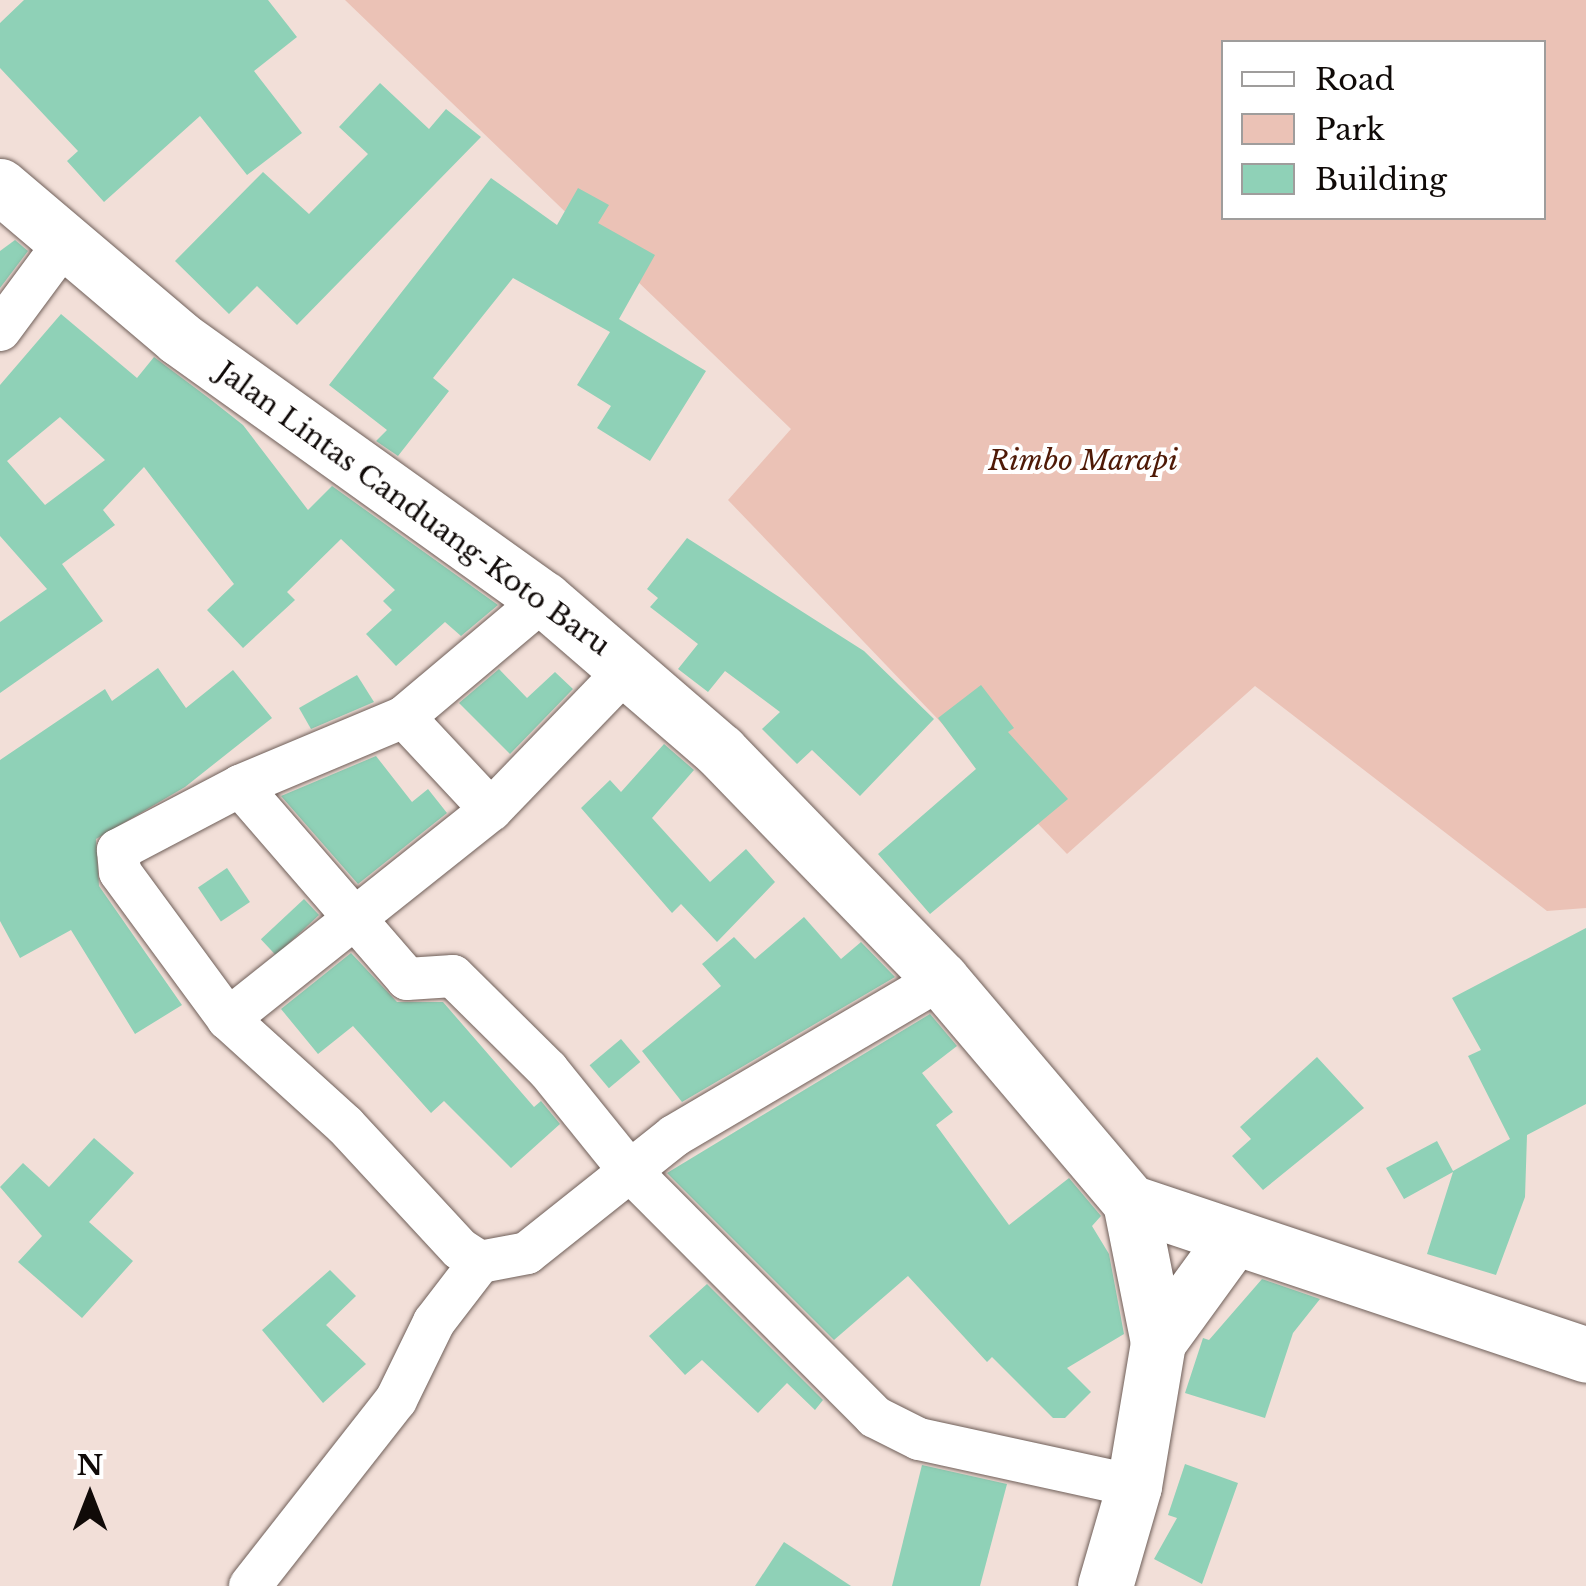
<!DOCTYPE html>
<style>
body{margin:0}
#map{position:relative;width:1586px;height:1586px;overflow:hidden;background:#f2dfd8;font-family:"Libre Baskerville",serif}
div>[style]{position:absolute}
.green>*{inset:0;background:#ebc2b6}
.building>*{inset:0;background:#8fd1b7;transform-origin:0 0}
.roads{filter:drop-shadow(0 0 2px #6f5f59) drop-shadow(0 0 2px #6f5f59)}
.minor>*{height:42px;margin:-21px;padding:0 21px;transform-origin:21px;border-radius:21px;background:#fff}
.secondary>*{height:55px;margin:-27.5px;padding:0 27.5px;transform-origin:27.5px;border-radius:27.5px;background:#fff}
span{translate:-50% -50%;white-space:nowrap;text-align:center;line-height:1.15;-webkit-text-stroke:8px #fff;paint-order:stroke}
.park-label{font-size:28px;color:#4e1906;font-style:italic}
.street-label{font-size:28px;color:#100a08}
.legend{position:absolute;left:1221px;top:40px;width:325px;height:180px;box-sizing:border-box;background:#fff;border:2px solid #9f9d9c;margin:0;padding:12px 18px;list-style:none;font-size:30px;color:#100a08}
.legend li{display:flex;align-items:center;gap:20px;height:50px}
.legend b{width:50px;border:2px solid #9f9d9c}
.north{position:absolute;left:40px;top:1446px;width:100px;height:100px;-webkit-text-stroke:8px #fff;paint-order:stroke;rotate:0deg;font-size:28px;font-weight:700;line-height:40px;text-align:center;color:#100a08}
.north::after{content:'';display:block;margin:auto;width:35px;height:45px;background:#100a08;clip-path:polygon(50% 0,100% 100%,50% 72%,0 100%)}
</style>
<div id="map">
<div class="green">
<div style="clip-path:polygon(evenodd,345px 0,1586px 0,1586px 908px,1547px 911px,1255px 686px,1067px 854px,728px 500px,791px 429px,345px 0,1224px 42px,1544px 42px,1544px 218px,1224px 218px,1224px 42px)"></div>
</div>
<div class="building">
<div style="clip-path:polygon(24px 0,268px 0,297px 37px,254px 71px,302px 133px,247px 175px,200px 116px,104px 202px,67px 161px,78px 151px,0 68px,0 23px)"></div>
<div style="clip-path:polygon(380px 83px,429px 129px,446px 109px,481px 137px,297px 325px,257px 286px,229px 314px,175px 261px,263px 172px,309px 214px,368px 154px,339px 127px)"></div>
<div style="clip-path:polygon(491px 178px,557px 225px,578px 188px,609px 205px,598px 223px,655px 255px,619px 319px,706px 371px,650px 461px,597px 428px,611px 406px,577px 385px,610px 332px,513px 278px,433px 378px,449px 391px,398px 456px,376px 441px,387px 430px,329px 385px)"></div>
<div style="clip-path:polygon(15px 240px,28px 251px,0 288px,0 251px)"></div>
<div style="clip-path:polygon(evenodd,61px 314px,137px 378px,154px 357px,210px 399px,243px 425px,308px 510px,332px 486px,498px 605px,461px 636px,445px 622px,396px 666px,366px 634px,392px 610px,383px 601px,395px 590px,341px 539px,287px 592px,295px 600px,243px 648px,207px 610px,234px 584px,144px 467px,103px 510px,115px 525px,62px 564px,103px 621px,0 693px,0 622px,47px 589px,0 536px,0 385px,61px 314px,60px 417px,105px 460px,45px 505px,7px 461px,60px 417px)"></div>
<div style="clip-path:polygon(687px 538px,864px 651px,934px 719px,860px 796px,812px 750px,797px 764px,762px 729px,780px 712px,725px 671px,708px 692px,678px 669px,698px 644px,650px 607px,658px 598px,647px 589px)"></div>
<div style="clip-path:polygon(158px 668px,186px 708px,233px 670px,272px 718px,185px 787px,96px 839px,99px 886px,182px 1005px,135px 1034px,71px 930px,20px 958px,0 921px,0 760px,105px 689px,112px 701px)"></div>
<div style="clip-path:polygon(499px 669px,527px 698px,555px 672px,573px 689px,510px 754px,459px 703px)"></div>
<div style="clip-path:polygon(357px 675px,374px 702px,311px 729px,299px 708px)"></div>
<div style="clip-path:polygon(981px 685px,1014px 728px,1008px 732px,1068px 799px,930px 914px,878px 854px,976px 769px,938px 718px)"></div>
<div style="clip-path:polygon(664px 744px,694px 770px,652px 818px,710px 882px,746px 849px,775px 882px,717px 942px,681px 904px,672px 913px,581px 808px,610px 780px,621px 792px)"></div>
<div style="clip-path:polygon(376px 756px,412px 802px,428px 789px,447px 813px,358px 884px,281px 796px)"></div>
<div style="left:227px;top:868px;width:41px;height:35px;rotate:56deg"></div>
<div style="left:304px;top:899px;width:22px;height:59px;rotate:47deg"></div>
<div style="clip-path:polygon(804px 917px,841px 959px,861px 942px,895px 977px,682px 1102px,642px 1051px,721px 986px,702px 964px,734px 937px,755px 959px)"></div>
<div style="clip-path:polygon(1586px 928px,1586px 1104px,1527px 1135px,1525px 1197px,1496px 1275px,1427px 1254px,1453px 1172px,1404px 1199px,1386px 1168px,1437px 1141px,1453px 1171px,1510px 1139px,1468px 1056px,1481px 1050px,1452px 998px)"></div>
<div style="clip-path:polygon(351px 953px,397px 1002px,443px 1002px,534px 1107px,541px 1101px,560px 1124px,511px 1168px,444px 1101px,431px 1113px,353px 1026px,318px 1054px,281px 1009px)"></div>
<div style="clip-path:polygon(930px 1014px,957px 1046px,922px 1073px,953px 1112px,936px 1125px,1009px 1225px,1069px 1178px,1101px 1216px,1092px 1226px,1109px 1254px,1124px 1334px,1067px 1368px,1091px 1392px,1065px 1418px,1053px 1418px,992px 1357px,987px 1362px,908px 1276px,834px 1340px,667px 1173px)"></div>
<div style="left:621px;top:1039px;width:30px;height:41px;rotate:50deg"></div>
<div style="clip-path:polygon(1317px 1057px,1364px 1108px,1263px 1190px,1232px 1156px,1251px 1139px,1240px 1127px)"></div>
<div style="clip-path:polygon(94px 1138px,134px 1173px,89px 1222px,133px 1261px,82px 1318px,18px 1262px,42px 1236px,0 1187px,23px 1163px,49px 1187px)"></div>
<div style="clip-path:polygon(330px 1270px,356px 1296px,326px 1325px,366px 1364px,323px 1403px,262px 1330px)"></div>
<div style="clip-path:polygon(1262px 1279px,1320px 1299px,1293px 1333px,1265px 1418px,1185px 1393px,1203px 1338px,1209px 1340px)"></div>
<div style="clip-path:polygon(707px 1284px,823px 1400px,815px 1410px,787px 1383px,758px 1413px,702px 1360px,685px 1375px,649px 1336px)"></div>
<div style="clip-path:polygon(1185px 1464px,1238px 1483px,1202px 1584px,1154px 1559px,1177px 1518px,1168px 1515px)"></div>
<div style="clip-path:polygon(922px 1465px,1007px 1484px,980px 1586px,892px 1586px)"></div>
<div style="clip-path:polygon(784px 1542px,851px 1586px,755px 1586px)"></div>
</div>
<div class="roads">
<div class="minor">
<div style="left:0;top:330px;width:106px;rotate:-53.5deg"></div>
<div style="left:544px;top:599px;width:183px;rotate:139.9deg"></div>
<div style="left:404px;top:717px;width:178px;rotate:157.2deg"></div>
<div style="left:240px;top:786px;width:138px;rotate:152.3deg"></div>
<div style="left:118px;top:850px;width:22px;rotate:85deg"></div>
<div style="left:120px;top:872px;width:182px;rotate:53.7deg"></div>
<div style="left:228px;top:1019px;width:158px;rotate:42.2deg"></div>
<div style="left:345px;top:1125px;width:169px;rotate:47.2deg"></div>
<div style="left:460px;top:1249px;width:24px;rotate:33deg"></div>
<div style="left:480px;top:1262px;width:48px;rotate:-10.8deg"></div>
<div style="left:527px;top:1253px;width:188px;rotate:-38.5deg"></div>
<div style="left:674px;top:1136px;width:310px;rotate:-30.5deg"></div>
<div style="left:404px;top:717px;width:127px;rotate:46.9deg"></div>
<div style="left:240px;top:786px;width:255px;rotate:49.1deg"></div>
<div style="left:407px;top:979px;width:46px;rotate:-3.7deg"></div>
<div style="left:453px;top:976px;width:134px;rotate:44.7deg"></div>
<div style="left:548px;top:1070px;width:126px;rotate:51.1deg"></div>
<div style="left:627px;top:1168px;width:351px;rotate:45.1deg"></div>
<div style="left:875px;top:1417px;width:49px;rotate:26.6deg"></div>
<div style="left:919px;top:1439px;width:220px;rotate:12.3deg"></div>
<div style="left:228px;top:1019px;width:336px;rotate:-38.5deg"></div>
<div style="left:491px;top:810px;width:197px;rotate:-46deg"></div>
<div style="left:250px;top:1586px;width:236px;rotate:-51.9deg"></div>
<div style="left:396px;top:1400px;width:87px;rotate:-64deg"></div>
<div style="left:434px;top:1322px;width:76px;rotate:-52.5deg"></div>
</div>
<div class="secondary">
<div style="left:0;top:186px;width:235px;rotate:40.3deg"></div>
<div style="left:179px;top:338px;width:449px;rotate:35.6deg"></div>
<div style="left:544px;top:599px;width:233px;rotate:40.8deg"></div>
<div style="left:720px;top:751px;width:318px;rotate:45.9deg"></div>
<div style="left:941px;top:979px;width:292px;rotate:49.7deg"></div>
<div style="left:1130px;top:1202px;width:481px;rotate:18.5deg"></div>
<div style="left:1158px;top:1342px;width:126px;rotate:-54deg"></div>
<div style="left:1105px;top:1586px;width:104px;rotate:-73.8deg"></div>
<div style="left:1134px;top:1486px;width:146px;rotate:-80.5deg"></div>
<div style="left:1158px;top:1342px;width:143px;rotate:-101.3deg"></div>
</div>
</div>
<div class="park-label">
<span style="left:1083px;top:461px">Rimbo Marapi</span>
</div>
<div class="street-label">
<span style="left:413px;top:509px;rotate:36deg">Jalan Lintas Canduang-Koto Baru</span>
</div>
<ul class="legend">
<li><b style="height:12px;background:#fff"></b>Road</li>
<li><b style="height:28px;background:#ebc2b6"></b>Park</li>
<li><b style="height:28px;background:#8fd1b7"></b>Building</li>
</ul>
<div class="north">N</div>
</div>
